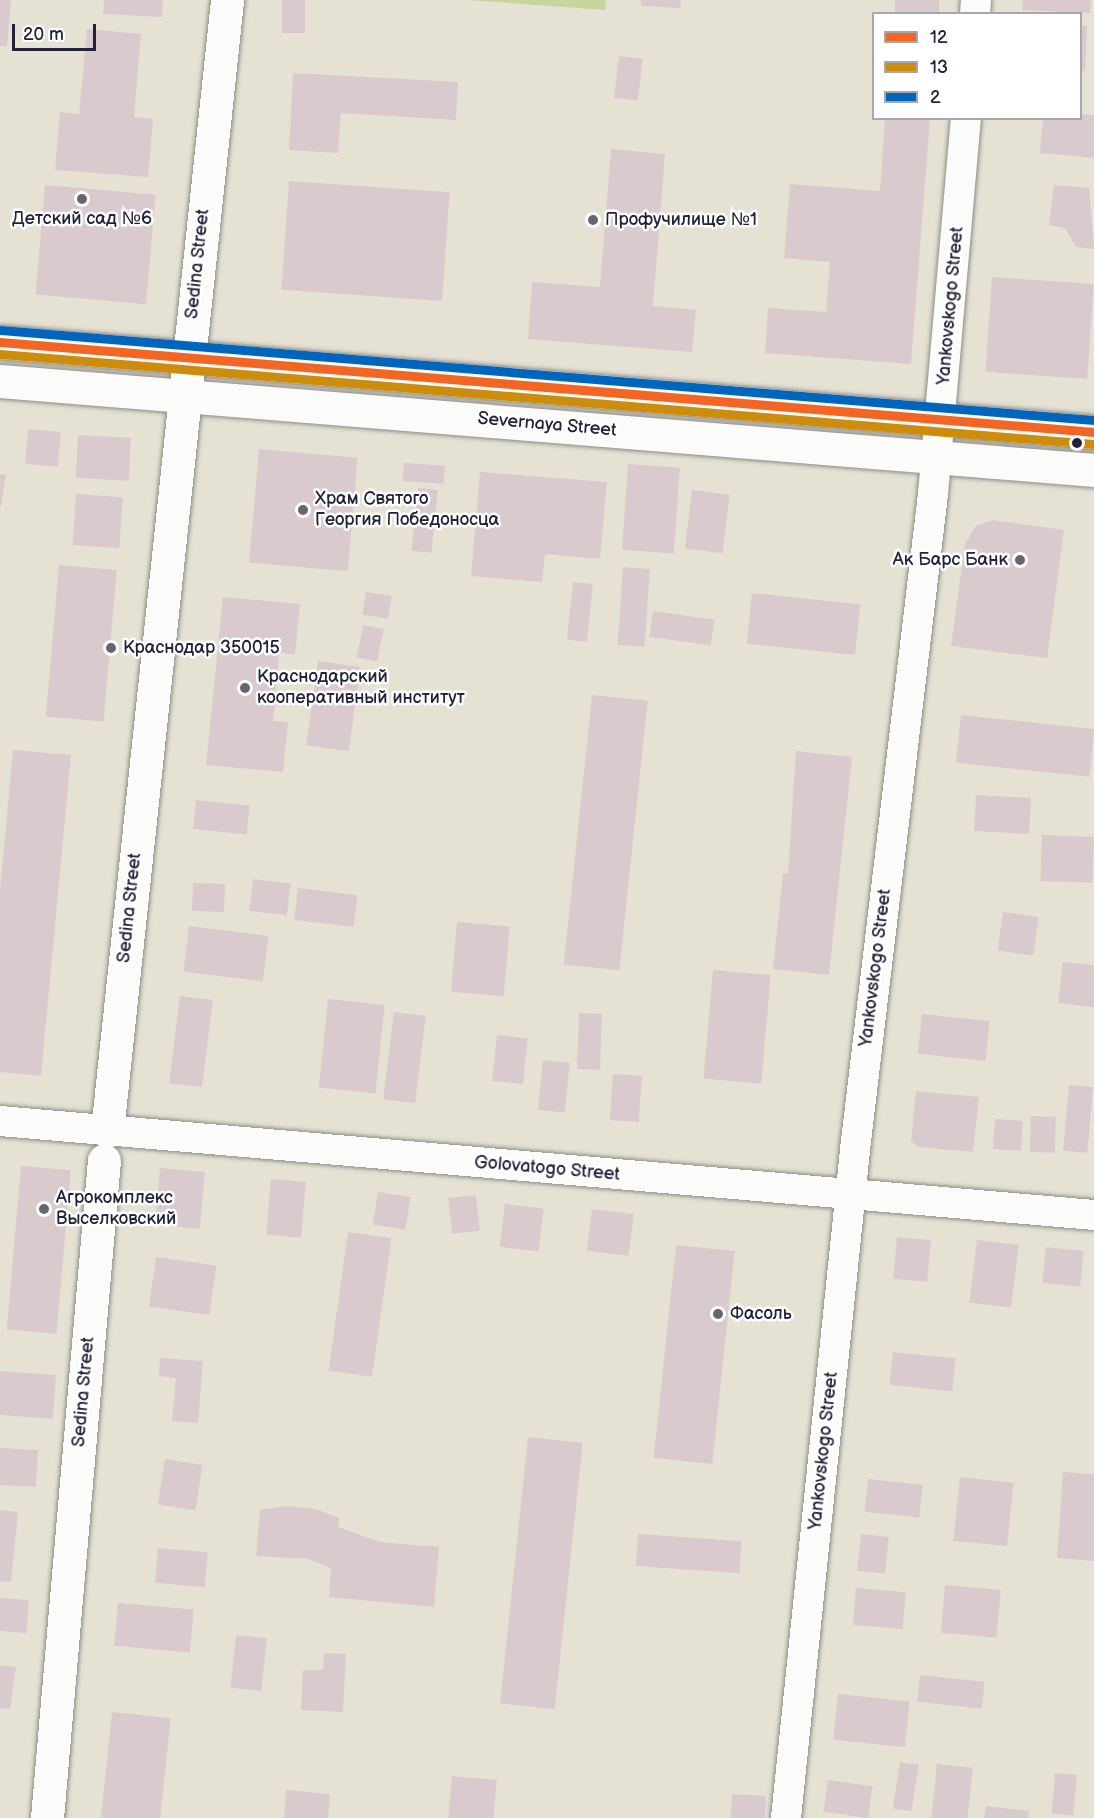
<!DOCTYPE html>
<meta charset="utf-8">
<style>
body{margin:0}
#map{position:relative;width:1094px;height:1818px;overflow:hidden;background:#e5e2d4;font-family:"Balsamiq Sans",sans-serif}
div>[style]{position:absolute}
.green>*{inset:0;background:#c8d59d}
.building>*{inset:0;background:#d9cace;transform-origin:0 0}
.roads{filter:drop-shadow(0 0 2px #8e8c89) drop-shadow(0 0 2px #8e8c89)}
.tertiary>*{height:30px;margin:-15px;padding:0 15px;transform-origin:15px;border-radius:15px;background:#fbfbf9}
.secondary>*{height:33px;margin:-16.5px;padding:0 16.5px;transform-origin:16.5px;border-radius:16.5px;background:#fbfbf9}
.primary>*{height:33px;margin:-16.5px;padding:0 16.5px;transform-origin:16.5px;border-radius:16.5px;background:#fbfbf9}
.bus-1>*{height:9px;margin:-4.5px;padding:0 4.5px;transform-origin:4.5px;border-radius:4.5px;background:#f26522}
.bus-2>*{height:9px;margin:-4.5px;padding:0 4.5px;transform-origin:4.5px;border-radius:4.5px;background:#cc8c0c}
.bus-3>*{height:9px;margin:-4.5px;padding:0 4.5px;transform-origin:4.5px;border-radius:4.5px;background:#0065bd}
.dots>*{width:16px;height:16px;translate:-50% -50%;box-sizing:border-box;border:3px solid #fff;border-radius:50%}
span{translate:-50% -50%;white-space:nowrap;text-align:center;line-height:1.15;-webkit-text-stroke:5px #fff;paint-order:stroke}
.poi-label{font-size:18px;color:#22223b}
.left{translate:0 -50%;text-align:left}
.right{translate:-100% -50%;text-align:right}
.street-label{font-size:18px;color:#22223b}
.legend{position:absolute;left:872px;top:12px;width:210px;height:108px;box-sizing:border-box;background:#fff;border:2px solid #a7a7b1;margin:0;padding:8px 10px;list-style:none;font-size:18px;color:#22223b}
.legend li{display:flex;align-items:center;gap:12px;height:30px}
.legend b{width:30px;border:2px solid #a7a7b1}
.scale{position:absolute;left:12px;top:24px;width:84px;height:27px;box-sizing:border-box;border:3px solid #22223b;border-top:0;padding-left:8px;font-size:18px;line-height:21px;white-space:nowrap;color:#22223b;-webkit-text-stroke:4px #fff;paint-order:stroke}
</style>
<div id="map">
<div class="green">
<div style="clip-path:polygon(468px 0,606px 0,605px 10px)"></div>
</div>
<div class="building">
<div style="clip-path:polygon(0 0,11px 0,7px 46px,0 46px)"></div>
<div style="clip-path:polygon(104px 0,163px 0,162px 17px,103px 14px)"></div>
<div style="left:282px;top:0;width:23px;height:33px"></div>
<div style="clip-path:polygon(641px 0,681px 0,680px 8px,641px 6px)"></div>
<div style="left:895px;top:0;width:44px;height:14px"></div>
<div style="clip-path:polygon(1023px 0,1091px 0,1090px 13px,1022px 10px)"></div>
<div style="clip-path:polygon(1080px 25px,1087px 26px,1085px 71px,1080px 71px)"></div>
<div style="clip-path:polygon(87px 29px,141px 34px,134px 117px,153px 119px,148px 177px,55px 170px,60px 112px,79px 114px)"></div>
<div style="left:619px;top:56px;width:24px;height:42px;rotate:7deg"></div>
<div style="clip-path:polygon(293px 73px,458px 82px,456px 120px,341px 113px,338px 153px,289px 150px)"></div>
<div style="clip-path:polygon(1080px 114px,1094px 115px,1094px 158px,1040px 153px,1043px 118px,1080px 118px)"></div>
<div style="clip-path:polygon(885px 118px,930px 118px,911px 364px,765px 353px,768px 308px,826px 312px,830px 262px,784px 258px,790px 184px,880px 191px)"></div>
<div style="clip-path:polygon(611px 149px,665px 154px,653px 306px,696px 310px,692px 352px,528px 339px,532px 282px,600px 287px)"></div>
<div style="left:289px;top:181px;width:161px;height:109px;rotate:4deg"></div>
<div style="left:45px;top:185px;width:111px;height:110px;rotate:5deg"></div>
<div style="clip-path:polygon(1054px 185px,1089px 188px,1094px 249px,1076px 247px,1065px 228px,1049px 225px)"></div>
<div style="left:992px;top:277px;width:102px;height:95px;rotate:4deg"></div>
<div style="left:28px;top:429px;width:33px;height:35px;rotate:5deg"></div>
<div style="left:78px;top:435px;width:53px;height:43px;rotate:3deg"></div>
<div style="left:259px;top:449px;width:99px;height:114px;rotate:5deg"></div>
<div style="left:404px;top:463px;width:41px;height:18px;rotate:4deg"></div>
<div style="left:628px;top:464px;width:52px;height:86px;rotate:4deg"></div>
<div style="clip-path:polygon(480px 472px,607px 482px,600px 559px,545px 554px,542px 582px,471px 576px)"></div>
<div style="clip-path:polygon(0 474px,6px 475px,1px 506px,0 506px)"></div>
<div style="left:418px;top:488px;width:20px;height:63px;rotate:6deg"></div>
<div style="left:692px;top:490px;width:38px;height:59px;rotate:7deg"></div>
<div style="left:76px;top:494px;width:47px;height:51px;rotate:4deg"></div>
<div style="clip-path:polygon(992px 520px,1064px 530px,1047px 658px,951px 646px,965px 544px,976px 526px)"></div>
<div style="left:59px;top:565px;width:58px;height:152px;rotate:5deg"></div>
<div style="left:623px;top:567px;width:27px;height:78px;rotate:4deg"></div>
<div style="left:573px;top:582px;width:20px;height:58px;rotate:6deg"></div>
<div style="left:366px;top:592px;width:26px;height:23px;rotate:9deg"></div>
<div style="left:752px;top:593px;width:109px;height:51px;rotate:6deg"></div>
<div style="clip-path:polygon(223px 597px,300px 604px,295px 654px,279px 653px,273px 721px,288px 722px,283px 772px,206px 765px)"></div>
<div style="left:653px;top:611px;width:62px;height:26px;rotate:8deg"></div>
<div style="left:363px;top:625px;width:21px;height:33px;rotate:11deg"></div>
<div style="left:318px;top:661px;width:43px;height:85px;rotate:8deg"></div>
<div style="left:592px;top:695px;width:56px;height:271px;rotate:6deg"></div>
<div style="left:961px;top:715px;width:134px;height:48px;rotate:6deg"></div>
<div style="clip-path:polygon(13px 750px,71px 755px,41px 1076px,0 1072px,0 891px)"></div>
<div style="clip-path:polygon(796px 751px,852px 757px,829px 975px,773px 969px,783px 873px,788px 873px)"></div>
<div style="left:976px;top:795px;width:55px;height:36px;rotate:3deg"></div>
<div style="left:196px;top:800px;width:54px;height:29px;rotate:6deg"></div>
<div style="left:1042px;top:835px;width:52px;height:46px;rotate:2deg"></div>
<div style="left:253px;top:879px;width:38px;height:32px;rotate:7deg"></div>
<div style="left:193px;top:883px;width:32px;height:28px;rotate:2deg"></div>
<div style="left:298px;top:888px;width:60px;height:32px;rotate:7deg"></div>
<div style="left:1003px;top:912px;width:36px;height:39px;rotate:8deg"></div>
<div style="left:457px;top:922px;width:53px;height:70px;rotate:5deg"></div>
<div style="left:189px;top:926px;width:80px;height:46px;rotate:7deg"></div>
<div style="clip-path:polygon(1063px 962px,1094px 965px,1094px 1007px,1058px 1003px)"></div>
<div style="left:713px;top:970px;width:58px;height:109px;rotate:5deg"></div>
<div style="left:180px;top:996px;width:33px;height:88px;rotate:7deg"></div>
<div style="left:328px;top:999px;width:57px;height:89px;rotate:6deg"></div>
<div style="left:394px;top:1012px;width:32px;height:88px;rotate:7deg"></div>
<div style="left:579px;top:1013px;width:23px;height:56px;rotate:2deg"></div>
<div style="left:922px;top:1014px;width:68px;height:40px;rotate:6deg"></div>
<div style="left:497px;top:1035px;width:31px;height:46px;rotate:6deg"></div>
<div style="left:543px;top:1060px;width:27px;height:50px;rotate:6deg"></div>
<div style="left:613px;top:1074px;width:29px;height:46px;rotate:4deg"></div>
<div style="left:1069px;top:1085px;width:24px;height:66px;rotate:5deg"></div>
<div style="clip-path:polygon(916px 1091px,979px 1097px,973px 1152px,918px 1147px,911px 1141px)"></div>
<div style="left:1031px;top:1116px;width:25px;height:36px;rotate:2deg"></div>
<div style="left:995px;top:1119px;width:28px;height:30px;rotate:4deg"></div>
<div style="left:21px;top:1166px;width:50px;height:164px;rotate:5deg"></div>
<div style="left:160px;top:1168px;width:45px;height:57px;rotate:5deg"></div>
<div style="left:271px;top:1179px;width:35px;height:56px;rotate:5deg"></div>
<div style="left:378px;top:1192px;width:33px;height:33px;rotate:9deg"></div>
<div style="left:476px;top:1195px;width:36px;height:28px;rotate:84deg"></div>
<div style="left:505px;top:1204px;width:39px;height:43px;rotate:7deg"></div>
<div style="left:592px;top:1209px;width:42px;height:42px;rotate:7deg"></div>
<div style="left:348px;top:1232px;width:44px;height:140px;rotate:8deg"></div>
<div style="left:897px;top:1237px;width:34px;height:42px;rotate:5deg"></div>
<div style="left:977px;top:1240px;width:42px;height:63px;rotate:7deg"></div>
<div style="left:676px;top:1245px;width:59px;height:214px;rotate:6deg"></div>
<div style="left:1046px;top:1247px;width:38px;height:36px;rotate:6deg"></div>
<div style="left:156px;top:1257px;width:61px;height:50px;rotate:8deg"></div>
<div style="left:893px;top:1352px;width:63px;height:33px;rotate:6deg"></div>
<div style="clip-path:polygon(160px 1358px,203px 1361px,198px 1423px,172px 1421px,176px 1378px,159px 1376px)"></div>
<div style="left:0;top:1371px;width:56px;height:44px;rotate:4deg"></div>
<div style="left:528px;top:1437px;width:55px;height:268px;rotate:6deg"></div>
<div style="left:0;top:1448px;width:38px;height:37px;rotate:3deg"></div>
<div style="left:165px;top:1459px;width:38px;height:46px;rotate:9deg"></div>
<div style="clip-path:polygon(1063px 1472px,1094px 1474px,1094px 1561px,1057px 1558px)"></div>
<div style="left:960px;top:1477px;width:54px;height:64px;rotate:6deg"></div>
<div style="left:868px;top:1479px;width:55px;height:33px;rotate:6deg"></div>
<div style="clip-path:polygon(287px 1506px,316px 1509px,339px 1518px,338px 1527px,380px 1542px,439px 1547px,434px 1607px,329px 1597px,331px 1568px,308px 1559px,256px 1556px,260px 1510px)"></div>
<div style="clip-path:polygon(0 1510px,18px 1512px,11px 1582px,0 1581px)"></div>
<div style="left:638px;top:1534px;width:104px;height:32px;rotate:4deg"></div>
<div style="left:861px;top:1534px;width:28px;height:37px;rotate:6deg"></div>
<div style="left:158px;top:1548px;width:50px;height:35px;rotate:5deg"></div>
<div style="left:945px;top:1585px;width:56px;height:48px;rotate:5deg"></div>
<div style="left:856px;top:1588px;width:50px;height:37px;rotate:5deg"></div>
<div style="left:0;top:1598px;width:29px;height:33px;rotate:4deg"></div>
<div style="left:118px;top:1603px;width:76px;height:43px;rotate:5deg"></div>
<div style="left:236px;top:1635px;width:31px;height:53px;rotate:6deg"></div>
<div style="clip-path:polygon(324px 1653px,346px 1654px,343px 1712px,301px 1710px,303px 1670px,323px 1670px)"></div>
<div style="clip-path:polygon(0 1665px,16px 1667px,10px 1709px,0 1708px)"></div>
<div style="left:920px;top:1675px;width:65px;height:27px;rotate:6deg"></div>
<div style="left:838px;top:1694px;width:72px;height:46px;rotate:6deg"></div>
<div style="left:112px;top:1712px;width:59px;height:106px;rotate:6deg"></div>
<div style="left:900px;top:1762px;width:19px;height:47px;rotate:9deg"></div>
<div style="left:937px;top:1764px;width:36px;height:54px;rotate:6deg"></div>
<div style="left:1055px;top:1773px;width:22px;height:41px;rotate:5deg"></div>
<div style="left:452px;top:1776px;width:45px;height:42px;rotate:5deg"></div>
<div style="left:828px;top:1780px;width:45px;height:32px;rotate:8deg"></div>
<div style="clip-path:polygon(286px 1790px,330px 1794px,328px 1818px,284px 1818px)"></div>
<div style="left:732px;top:1794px;width:34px;height:24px;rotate:3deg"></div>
<div style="clip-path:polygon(986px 1806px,1029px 1811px,1028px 1818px,984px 1818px)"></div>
</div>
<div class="roads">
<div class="tertiary">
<div style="left:975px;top:14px;width:14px;rotate:-86deg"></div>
<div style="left:0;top:1121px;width:1098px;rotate:4.91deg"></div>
<div style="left:786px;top:1818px;width:681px;rotate:-84.1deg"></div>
<div style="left:856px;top:1141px;width:652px;rotate:-83.21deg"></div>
<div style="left:933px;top:494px;width:377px;rotate:-85deg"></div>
</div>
<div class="secondary">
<div style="left:107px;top:1131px;width:1137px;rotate:-83.94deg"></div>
<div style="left:47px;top:1818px;width:660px;rotate:-85.05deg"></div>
</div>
<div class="primary">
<div style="left:0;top:342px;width:1098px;rotate:4.7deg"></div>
<div style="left:0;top:381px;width:1098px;rotate:4.65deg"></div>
</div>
</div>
<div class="bus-1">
<div style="left:0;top:342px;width:1098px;rotate:4.7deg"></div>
</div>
<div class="bus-2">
<div style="left:0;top:354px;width:1097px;rotate:4.71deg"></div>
</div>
<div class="bus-3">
<div style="left:1px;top:330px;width:1097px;rotate:4.71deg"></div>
</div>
<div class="dots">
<div style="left:82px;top:199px;background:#666571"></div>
<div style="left:593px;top:220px;background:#666571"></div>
<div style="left:1077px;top:443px;background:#22223b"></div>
<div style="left:303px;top:510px;background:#666571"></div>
<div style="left:1020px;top:560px;background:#666571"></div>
<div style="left:111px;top:648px;background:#666571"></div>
<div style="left:245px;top:688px;background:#666571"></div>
<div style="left:44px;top:1209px;background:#666571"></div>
<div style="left:718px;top:1314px;background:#666571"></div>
</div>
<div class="poi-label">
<span style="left:82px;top:219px">Детский сад №6</span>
<span class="left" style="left:605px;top:220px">Профучилище №1</span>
<span class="left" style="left:315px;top:510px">Храм Святого<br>Георгия Победоносца</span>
<span class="right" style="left:1008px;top:560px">Ак Барс Банк</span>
<span class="left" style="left:123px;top:648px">Краснодар 350015</span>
<span class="left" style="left:257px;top:688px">Краснодарский<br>кооперативный институт</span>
<span class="left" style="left:56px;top:1209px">Агрокомплекс<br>Выселковский</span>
<span class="left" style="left:730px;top:1314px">Фасоль</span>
</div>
<div class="street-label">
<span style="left:198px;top:264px;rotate:-84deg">Sedina Street</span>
<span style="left:951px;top:306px;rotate:-85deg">Yankovskogo Street</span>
<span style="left:547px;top:425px;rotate:5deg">Severnaya Street</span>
<span style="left:130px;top:908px;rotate:-84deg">Sedina Street</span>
<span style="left:876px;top:968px;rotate:-83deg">Yankovskogo Street</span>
<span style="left:547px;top:1169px;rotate:5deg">Golovatogo Street</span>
<span style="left:84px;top:1392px;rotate:-85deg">Sedina Street</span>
<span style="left:824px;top:1451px;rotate:-84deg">Yankovskogo Street</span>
</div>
<ul class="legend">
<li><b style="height:8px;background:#f26522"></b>12</li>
<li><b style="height:8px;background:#cc8c0c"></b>13</li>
<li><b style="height:8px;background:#0065bd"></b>2</li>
</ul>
<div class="scale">20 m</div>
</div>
